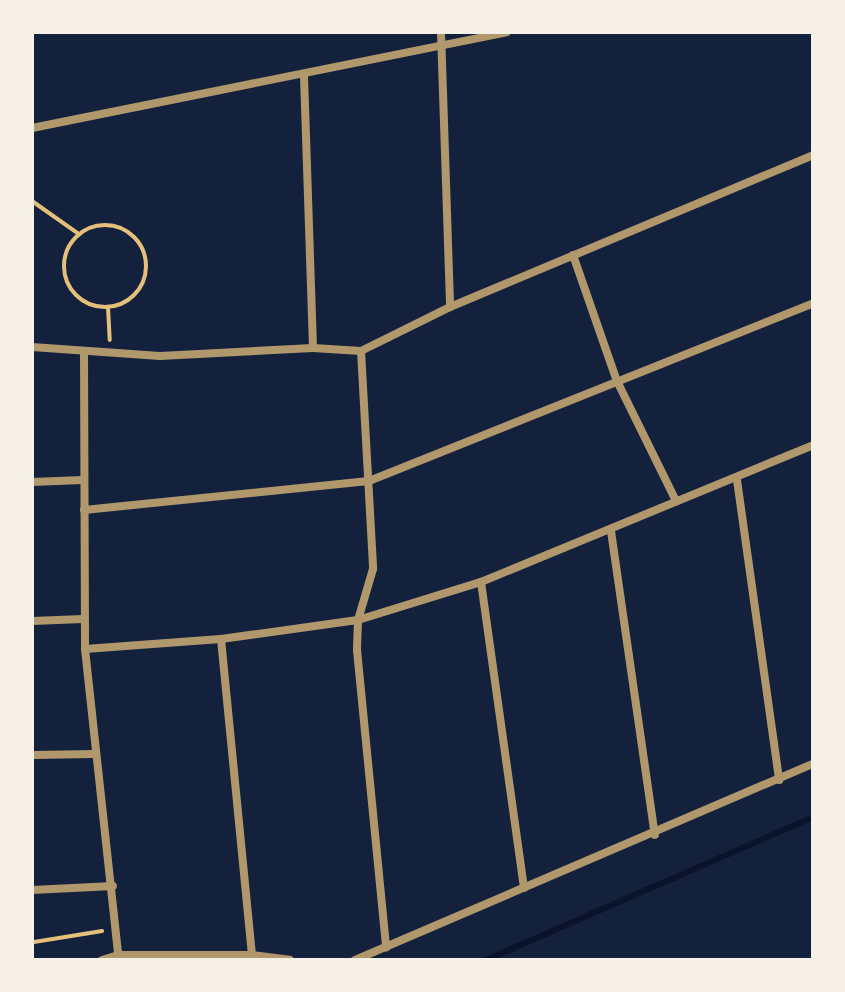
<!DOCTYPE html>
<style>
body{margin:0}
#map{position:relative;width:845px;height:992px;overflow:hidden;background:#14213d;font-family:"Golos Text",sans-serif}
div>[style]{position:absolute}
.stream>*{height:6px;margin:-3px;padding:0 3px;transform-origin:3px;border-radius:3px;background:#0b132b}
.path>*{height:4px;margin:-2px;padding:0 2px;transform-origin:2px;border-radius:2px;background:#e5c07b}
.path>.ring{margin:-2px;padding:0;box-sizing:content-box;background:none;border:4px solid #e5c07b;border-radius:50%}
.minor>*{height:8px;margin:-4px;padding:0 4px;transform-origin:4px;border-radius:4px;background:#b1986c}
span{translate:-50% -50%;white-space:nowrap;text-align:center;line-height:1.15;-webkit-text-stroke:6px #f6f1e7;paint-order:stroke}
.frame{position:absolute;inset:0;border:34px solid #f6f1e7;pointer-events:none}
</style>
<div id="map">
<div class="stream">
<div style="left:486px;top:960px;width:357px;rotate:-23.6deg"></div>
</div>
<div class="path">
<div style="left:32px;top:201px;width:57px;rotate:35.1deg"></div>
<div class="ring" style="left:64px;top:225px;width:78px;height:78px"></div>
<div style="left:108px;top:307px;width:33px;rotate:87deg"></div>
<div style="left:32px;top:937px;width:15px;rotate:90deg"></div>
<div style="left:34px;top:942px;width:69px;rotate:-9.2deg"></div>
</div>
<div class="minor">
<div style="left:441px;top:32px;width:275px;rotate:88.1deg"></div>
<div style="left:304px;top:76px;width:272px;rotate:88.1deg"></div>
<div style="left:32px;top:128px;width:484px;rotate:-11.4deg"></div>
<div style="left:573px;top:255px;width:133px;rotate:70.8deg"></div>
<div style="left:617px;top:381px;width:134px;rotate:63.8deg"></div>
<div style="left:32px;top:347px;width:128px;rotate:4deg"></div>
<div style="left:160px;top:356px;width:153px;rotate:-3deg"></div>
<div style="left:313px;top:348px;width:48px;rotate:3.6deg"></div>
<div style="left:361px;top:351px;width:99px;rotate:-26.3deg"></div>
<div style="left:450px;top:307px;width:394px;rotate:-22.7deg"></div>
<div style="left:84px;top:351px;width:298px;rotate:89.8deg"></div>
<div style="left:85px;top:649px;width:308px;rotate:83.8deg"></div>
<div style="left:361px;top:351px;width:218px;rotate:86.8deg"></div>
<div style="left:373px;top:569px;width:53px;rotate:106.4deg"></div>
<div style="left:358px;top:620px;width:30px;rotate:92deg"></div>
<div style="left:357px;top:650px;width:299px;rotate:84.4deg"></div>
<div style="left:737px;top:480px;width:303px;rotate:82deg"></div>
<div style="left:32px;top:482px;width:51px;rotate:-2.2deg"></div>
<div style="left:84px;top:510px;width:286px;rotate:-5.8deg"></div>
<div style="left:369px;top:481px;width:478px;rotate:-21.8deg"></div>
<div style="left:611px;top:531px;width:307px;rotate:81.8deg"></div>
<div style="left:481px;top:582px;width:309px;rotate:82deg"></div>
<div style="left:32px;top:621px;width:51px;rotate:-2.2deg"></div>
<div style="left:221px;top:639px;width:318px;rotate:84.4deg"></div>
<div style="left:85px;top:649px;width:136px;rotate:-4.2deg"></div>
<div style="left:221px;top:639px;width:138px;rotate:-7.9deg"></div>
<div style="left:358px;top:620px;width:129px;rotate:-17.2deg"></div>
<div style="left:481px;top:582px;width:359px;rotate:-22.4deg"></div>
<div style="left:32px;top:755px;width:63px;rotate:-0.9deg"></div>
<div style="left:32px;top:890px;width:81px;rotate:-2.8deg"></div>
<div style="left:102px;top:960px;width:17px;rotate:-17deg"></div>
<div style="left:118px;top:955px;width:134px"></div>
<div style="left:252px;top:955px;width:38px;rotate:7deg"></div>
<div style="left:355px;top:960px;width:498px;rotate:-23.2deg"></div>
</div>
<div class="frame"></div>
</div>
